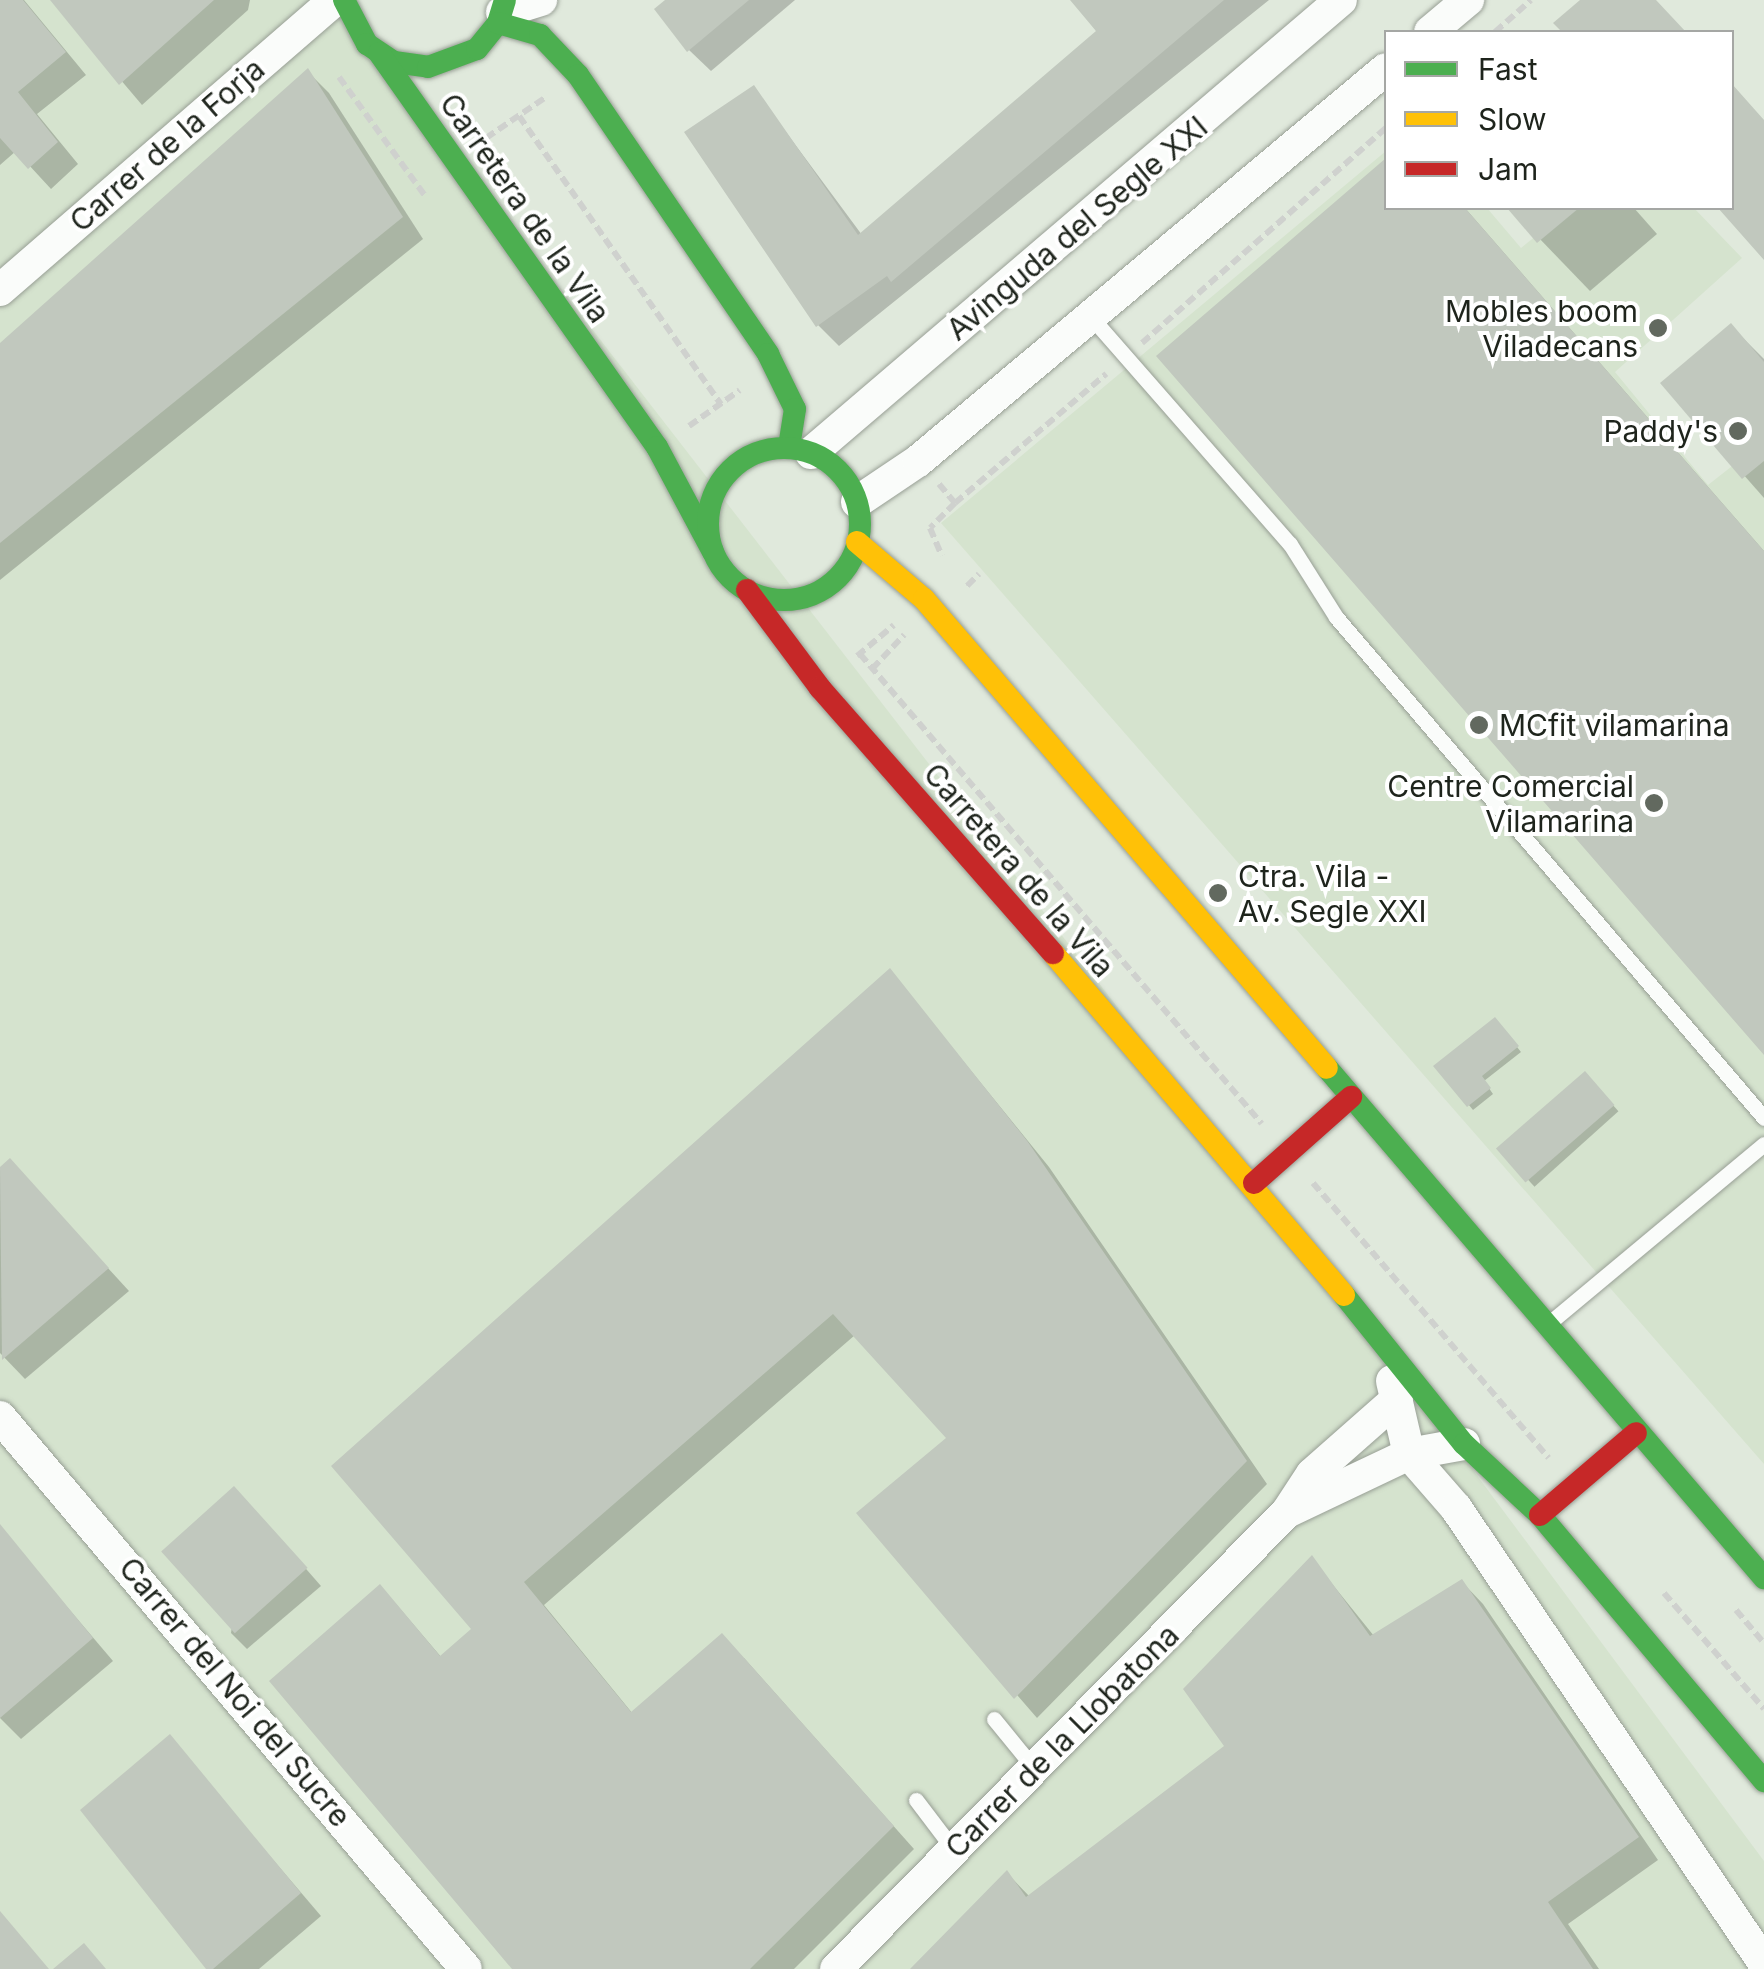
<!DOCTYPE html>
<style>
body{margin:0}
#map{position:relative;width:1764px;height:1969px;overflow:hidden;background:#e0e9dc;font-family:Inter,sans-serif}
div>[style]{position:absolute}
.built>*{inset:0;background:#d5e3ce}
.shadow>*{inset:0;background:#0003;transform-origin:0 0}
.building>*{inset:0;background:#c1c8be;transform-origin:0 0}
.path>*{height:6px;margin-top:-3px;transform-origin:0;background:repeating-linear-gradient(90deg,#cfd1ce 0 10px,transparent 0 15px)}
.roads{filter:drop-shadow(0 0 2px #989f95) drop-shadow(0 0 2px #989f95)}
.lane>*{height:15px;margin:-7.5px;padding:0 7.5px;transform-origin:7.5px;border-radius:7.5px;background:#fafcfa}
.street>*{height:32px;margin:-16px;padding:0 16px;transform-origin:16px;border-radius:16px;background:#fafcfa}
.fast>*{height:22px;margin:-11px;padding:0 11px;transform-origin:11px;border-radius:11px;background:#4caf50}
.fast>.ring{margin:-11px;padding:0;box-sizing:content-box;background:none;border:22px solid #4caf50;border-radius:50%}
.slow>*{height:22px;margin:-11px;padding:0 11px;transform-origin:11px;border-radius:11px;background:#ffc107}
.jam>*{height:22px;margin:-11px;padding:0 11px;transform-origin:11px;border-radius:11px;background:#c62828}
.dots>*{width:28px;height:28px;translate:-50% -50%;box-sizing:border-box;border:5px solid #fff;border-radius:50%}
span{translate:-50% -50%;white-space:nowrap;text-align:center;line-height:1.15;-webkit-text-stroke:8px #fff;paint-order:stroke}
.street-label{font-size:30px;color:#1e241c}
.poi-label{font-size:30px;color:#1e241c}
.right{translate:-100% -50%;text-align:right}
.left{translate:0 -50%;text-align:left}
.legend{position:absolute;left:1384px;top:30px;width:350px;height:180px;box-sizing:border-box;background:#fff;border:2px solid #a5a7a4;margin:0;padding:12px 18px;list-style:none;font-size:30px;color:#1e241c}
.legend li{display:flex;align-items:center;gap:20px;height:50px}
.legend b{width:50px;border:2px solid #a5a7a4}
</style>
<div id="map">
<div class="built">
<div style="clip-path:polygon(0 0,337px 0,1394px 1364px,1764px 1861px,1764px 1969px,0 1969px)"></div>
<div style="clip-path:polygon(1386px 151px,1386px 208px,1487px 208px,1521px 248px,1571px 208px,1694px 208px,1742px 258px,1615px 372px,1708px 485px,1764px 441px,1764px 1464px,941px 523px)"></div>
</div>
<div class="shadow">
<div style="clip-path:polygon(0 0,24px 0,86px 75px,37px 114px,78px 164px,51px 189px,16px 151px,0 165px)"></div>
<div style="clip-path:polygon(53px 0,250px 0,248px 10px,142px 105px)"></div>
<div style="clip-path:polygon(669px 0,795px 0,711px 71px,689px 50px)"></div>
<div style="clip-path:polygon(1074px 0,1269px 0,839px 346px,818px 325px,754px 89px,862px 235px,1107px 46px)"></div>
<div style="clip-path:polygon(1583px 0,1655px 0,1684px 32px,1565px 32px,1557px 24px)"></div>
<div style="clip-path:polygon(308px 72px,329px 93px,423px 239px,0 580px,0 346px)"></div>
<div style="clip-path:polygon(1732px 85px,1764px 122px,1764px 257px,1721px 208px,1732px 208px)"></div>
<div style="clip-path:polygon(1386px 161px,1386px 208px,1465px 208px,1764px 551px,1764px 1051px,1160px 356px)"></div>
<div style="clip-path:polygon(1510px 208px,1634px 208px,1657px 234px,1590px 291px)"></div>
<div style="clip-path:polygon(1731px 326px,1764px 359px,1764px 498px,1663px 383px)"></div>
<div style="clip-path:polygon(890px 971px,1049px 1167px,1267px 1484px,1037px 1718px,860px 1513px,949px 1438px,855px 1335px,544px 1605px,633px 1714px,744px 1658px,914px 1849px,794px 1969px,514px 1969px,396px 1604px,442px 1658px,475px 1629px,334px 1466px)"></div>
<div style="clip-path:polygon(1499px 1024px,1521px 1052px,1484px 1081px,1493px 1094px,1473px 1110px,1437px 1066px)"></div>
<div style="left:1585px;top:1074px;width:50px;height:113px;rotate:48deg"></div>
<div style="clip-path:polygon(10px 1161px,129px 1291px,25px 1379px,0 1353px,0 1170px)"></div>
<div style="clip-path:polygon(250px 1505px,321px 1586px,247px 1649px,231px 1633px)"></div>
<div style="clip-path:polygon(0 1528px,113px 1661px,21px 1739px,0 1718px)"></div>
<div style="clip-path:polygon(1312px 1559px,1374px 1636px,1462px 1582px,1483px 1604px,1658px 1860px,1568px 1924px,1599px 1969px,913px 1969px,1007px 1873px,1030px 1897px,1228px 1746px)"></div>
<div style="clip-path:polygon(169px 1738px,321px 1916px,259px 1969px,210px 1969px)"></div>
</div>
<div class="building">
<div style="clip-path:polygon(0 0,23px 0,66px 52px,18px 92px,58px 142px,28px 169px,0 138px)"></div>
<div style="clip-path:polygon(50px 0,214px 0,119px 85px)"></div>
<div style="clip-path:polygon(665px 0,749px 0,687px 52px,654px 9px)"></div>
<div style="clip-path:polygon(1070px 0,1224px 0,891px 282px,887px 276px,816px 327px,684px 132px,754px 85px,858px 235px,1096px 31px)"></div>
<div style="clip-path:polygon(1580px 0,1656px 0,1686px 32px,1562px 32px,1553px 23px)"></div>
<div style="clip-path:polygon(308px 68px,403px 217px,0 543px,0 343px)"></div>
<div style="clip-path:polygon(1732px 84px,1764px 120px,1764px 260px,1718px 208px,1732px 208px)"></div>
<div style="clip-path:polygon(1386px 158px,1386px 208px,1465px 208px,1764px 551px,1764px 1055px,1156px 356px)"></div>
<div style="clip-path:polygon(1507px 208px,1579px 208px,1537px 243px)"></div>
<div style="clip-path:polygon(1731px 323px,1764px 362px,1764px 461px,1742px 479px,1660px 383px)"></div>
<div style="clip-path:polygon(890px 968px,1028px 1142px,1247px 1461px,1014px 1699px,856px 1513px,946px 1438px,833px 1314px,524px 1582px,631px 1712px,722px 1633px,894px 1826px,750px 1969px,512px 1969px,269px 1681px,380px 1584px,440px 1656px,471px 1629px,331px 1466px)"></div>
<div style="clip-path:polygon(1495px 1017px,1519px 1046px,1482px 1076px,1491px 1088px,1467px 1107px,1433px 1066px)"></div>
<div style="left:1585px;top:1071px;width:45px;height:118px;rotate:49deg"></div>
<div style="clip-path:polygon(10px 1158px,109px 1268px,2px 1360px,0 1167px)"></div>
<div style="left:234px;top:1486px;width:110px;height:98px;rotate:48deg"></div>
<div style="clip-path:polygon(0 1524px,93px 1638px,0 1718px)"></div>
<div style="clip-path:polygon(1312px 1555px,1370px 1636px,1462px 1579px,1639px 1837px,1548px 1902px,1593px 1969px,910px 1969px,1007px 1870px,1026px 1897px,1224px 1746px,1183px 1689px)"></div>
<div style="clip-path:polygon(170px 1734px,301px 1893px,213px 1969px,206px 1969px,80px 1810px)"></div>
<div style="clip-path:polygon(0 1911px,49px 1969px,0 1969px)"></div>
<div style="clip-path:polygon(84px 1943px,106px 1969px,53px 1969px)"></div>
</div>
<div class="path">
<div style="left:1495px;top:32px;width:48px;rotate:-41.6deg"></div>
<div style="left:339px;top:77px;width:147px;rotate:54.1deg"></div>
<div style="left:519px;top:116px;width:352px;rotate:55deg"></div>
<div style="left:486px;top:138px;width:73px;rotate:-34.3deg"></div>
<div style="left:1142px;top:343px;width:325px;rotate:-41.4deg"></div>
<div style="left:689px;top:426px;width:62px;rotate:-35.2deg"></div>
<div style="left:939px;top:484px;width:25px;rotate:50deg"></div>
<div style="left:955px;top:503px;width:35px;rotate:135deg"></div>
<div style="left:930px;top:528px;width:30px;rotate:67deg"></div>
<div style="left:955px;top:503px;width:199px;rotate:-40.5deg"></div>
<div style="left:967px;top:586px;width:17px;rotate:-45deg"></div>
<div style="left:860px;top:654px;width:618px;rotate:49.46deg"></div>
<div style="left:857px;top:656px;width:48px;rotate:-40deg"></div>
<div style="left:872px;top:669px;width:47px;rotate:-46.7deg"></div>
<div style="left:1313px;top:1183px;width:362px;rotate:49.4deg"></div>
<div style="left:1664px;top:1593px;width:153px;rotate:49.2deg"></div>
<div style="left:1736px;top:1610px;width:43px;rotate:49.7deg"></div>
</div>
<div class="roads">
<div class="lane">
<div style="left:1091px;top:317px;width:302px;rotate:48.8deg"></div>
<div style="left:1290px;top:544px;width:86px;rotate:57.8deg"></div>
<div style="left:1336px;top:617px;width:659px;rotate:49.49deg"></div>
<div style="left:1548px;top:1324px;width:281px;rotate:-39.8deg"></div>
<div style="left:994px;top:1719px;width:63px;rotate:50.8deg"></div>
<div style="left:916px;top:1800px;width:63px;rotate:52.8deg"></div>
</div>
<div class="street">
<div style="left:502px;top:12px;width:41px;rotate:-17.1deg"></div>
<div style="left:1430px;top:32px;width:50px;rotate:-40.1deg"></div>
<div style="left:0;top:290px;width:443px;rotate:-40.9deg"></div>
<div style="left:811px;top:453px;width:697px;rotate:-40.52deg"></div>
<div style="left:857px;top:502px;width:73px;rotate:-33.9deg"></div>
<div style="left:918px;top:461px;width:610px;rotate:-39.95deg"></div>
<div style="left:1392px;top:1381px;width:75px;rotate:76.9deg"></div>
<div style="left:1409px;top:1454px;width:72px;rotate:49deg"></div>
<div style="left:1456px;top:1508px;width:549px;rotate:55.91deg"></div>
<div style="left:0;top:1417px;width:722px;rotate:49.83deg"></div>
<div style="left:1287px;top:1512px;width:135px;rotate:-25.4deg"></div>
<div style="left:1409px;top:1454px;width:56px;rotate:-10.3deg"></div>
<div style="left:836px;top:1969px;width:642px;rotate:-45.38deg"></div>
<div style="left:1287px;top:1512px;width:45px;rotate:-56.7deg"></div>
<div style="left:1312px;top:1474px;width:113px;rotate:-41.4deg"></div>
</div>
<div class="fast">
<div style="left:344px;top:0;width:50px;rotate:62.4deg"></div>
<div style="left:367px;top:44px;width:32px;rotate:34deg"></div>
<div style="left:394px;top:62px;width:34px;rotate:8deg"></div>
<div style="left:428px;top:67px;width:52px;rotate:-20.2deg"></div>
<div style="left:477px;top:49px;width:33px;rotate:-51deg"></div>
<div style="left:498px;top:23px;width:24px;rotate:-73deg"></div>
<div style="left:498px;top:23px;width:44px;rotate:15.9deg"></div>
<div style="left:540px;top:35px;width:55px;rotate:46.5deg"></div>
<div style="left:578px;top:75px;width:338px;rotate:55.7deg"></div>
<div style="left:768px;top:354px;width:61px;rotate:63.9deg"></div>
<div style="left:795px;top:409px;width:39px;rotate:99deg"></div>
<div style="left:379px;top:53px;width:482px;rotate:54.8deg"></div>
<div style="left:657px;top:447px;width:119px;rotate:61.9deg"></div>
<div class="ring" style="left:708px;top:448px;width:130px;height:130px"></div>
<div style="left:1327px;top:1068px;width:672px;rotate:49.41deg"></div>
<div style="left:1344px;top:1295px;width:191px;rotate:51.2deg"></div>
<div style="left:1464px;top:1444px;width:104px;rotate:43.1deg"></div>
<div style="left:1540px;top:1515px;width:348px;rotate:49.9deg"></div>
</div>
<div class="slow">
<div style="left:857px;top:542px;width:88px;rotate:40.4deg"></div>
<div style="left:924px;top:599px;width:618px;rotate:49.33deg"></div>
<div style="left:1053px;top:953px;width:449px;rotate:49.6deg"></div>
</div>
<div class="jam">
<div style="left:747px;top:590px;width:122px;rotate:53.3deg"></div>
<div style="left:820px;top:688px;width:353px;rotate:48.7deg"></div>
<div style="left:1254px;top:1183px;width:130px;rotate:-41.6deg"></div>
<div style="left:1540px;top:1515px;width:126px;rotate:-40.5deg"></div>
</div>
</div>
<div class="dots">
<div style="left:1658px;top:328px;background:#62695f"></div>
<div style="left:1738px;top:431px;background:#62695f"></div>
<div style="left:1479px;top:725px;background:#62695f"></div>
<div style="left:1654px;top:803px;background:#62695f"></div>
<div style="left:1218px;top:893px;background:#62695f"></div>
</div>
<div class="street-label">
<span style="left:167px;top:145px;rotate:-41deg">Carrer de la Forja</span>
<span style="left:525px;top:208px;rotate:55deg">Carretera de la Vila</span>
<span style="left:1077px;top:228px;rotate:-40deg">Avinguda del Segle XXI</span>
<span style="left:1019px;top:870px;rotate:49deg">Carretera de la Vila</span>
<span style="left:235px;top:1692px;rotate:50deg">Carrer del Noi del Sucre</span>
<span style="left:1062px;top:1741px;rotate:-45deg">Carrer de la Llobatona</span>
</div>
<div class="poi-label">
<span class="right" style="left:1638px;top:328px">Mobles boom<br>Viladecans</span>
<span class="right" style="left:1718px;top:431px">Paddy's</span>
<span class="left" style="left:1499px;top:725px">MCfit vilamarina</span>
<span class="right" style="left:1634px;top:803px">Centre Comercial<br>Vilamarina</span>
<span class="left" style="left:1238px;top:893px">Ctra. Vila -<br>Av. Segle XXI</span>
</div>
<ul class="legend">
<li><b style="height:12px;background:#4caf50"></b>Fast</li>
<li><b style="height:12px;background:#ffc107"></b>Slow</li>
<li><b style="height:12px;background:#c62828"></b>Jam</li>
</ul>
</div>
